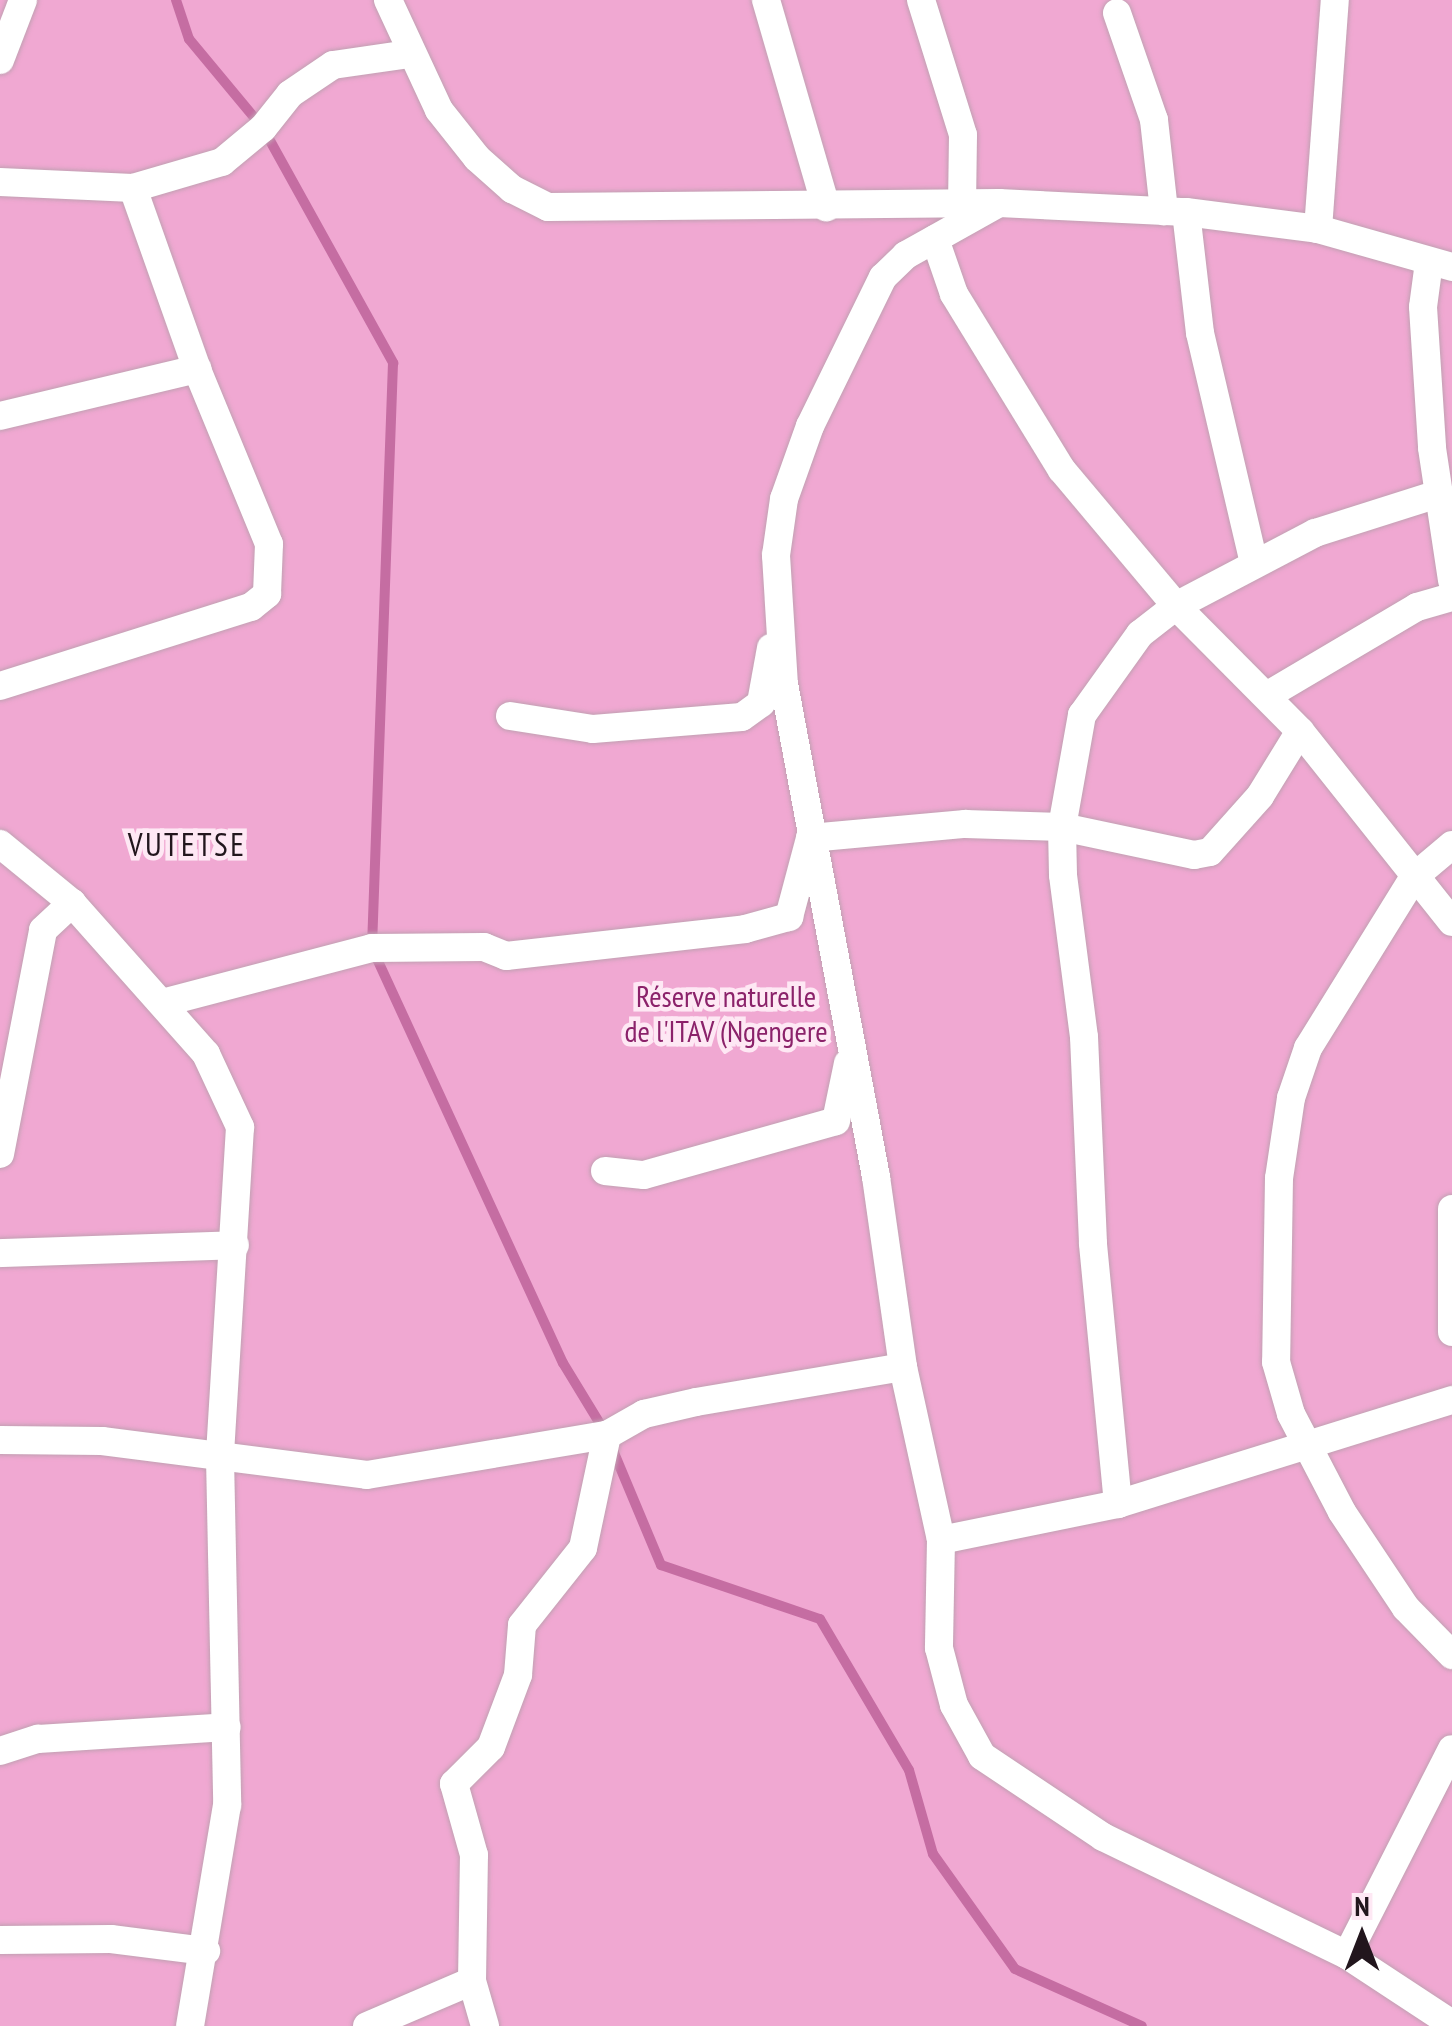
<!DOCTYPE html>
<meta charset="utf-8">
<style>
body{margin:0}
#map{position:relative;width:1452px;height:2026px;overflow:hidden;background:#f9d7ea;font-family:"PT Sans Narrow",sans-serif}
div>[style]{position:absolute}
.green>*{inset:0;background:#f0a8d2;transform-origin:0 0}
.stream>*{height:10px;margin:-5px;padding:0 5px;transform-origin:5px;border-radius:5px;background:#c56da2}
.roads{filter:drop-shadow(0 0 2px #c1a0b2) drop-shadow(0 0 2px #c1a0b2)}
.minor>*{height:28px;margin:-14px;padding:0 14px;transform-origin:14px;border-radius:14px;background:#fff}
span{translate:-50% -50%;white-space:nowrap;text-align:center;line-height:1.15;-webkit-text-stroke:9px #fee8f4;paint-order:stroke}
.park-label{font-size:30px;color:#8b226a}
.neighbourhood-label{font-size:32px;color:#22161d;letter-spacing:2.5px}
.north{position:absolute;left:1312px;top:1886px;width:100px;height:100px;-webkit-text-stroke:8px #fee8f4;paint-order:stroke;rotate:0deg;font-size:28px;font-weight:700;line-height:40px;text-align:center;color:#22161d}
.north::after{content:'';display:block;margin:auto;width:35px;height:45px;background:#22161d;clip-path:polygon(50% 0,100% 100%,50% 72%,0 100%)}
</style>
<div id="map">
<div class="green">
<div style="left:0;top:0;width:1452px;height:2026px"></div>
</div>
<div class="stream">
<div style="left:176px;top:0;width:41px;rotate:71.6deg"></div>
<div style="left:189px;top:39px;width:116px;rotate:50.3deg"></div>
<div style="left:263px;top:128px;width:269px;rotate:61deg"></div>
<div style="left:393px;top:363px;width:585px;rotate:92.06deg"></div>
<div style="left:372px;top:948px;width:457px;rotate:65.3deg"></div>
<div style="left:563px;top:1363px;width:81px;rotate:58.7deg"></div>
<div style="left:612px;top:1448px;width:127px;rotate:67.3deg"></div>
<div style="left:661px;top:1565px;width:168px;rotate:18.8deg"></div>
<div style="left:820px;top:1619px;width:175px;rotate:59.5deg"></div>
<div style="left:909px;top:1770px;width:87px;rotate:74.1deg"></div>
<div style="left:933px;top:1854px;width:141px;rotate:54.5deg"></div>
<div style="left:1015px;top:1969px;width:139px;rotate:24.2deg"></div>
</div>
<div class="roads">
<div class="minor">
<div style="left:388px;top:0;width:121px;rotate:65.1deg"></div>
<div style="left:439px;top:110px;width:61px;rotate:51.6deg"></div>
<div style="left:477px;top:158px;width:47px;rotate:41.5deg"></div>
<div style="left:512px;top:189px;width:40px;rotate:26.6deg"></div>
<div style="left:548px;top:207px;width:451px;rotate:-0.5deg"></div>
<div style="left:999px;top:203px;width:187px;rotate:2.8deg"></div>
<div style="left:1186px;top:212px;width:133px;rotate:7.3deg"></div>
<div style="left:1318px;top:229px;width:139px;rotate:15.8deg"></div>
<div style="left:766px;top:0;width:216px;rotate:73.8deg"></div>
<div style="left:921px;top:0;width:141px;rotate:72.7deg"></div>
<div style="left:963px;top:135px;width:70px;rotate:90.8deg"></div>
<div style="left:1117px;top:13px;width:113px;rotate:70.9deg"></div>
<div style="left:1154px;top:120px;width:92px;rotate:83.7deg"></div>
<div style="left:0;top:60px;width:64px;rotate:-69deg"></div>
<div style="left:0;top:182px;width:133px;rotate:2.6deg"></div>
<div style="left:133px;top:188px;width:93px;rotate:-16.3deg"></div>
<div style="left:222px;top:162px;width:53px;rotate:-39.7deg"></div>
<div style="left:263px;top:128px;width:43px;rotate:-51.5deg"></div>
<div style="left:290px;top:94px;width:52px;rotate:-34deg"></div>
<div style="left:333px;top:65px;width:76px;rotate:-8.3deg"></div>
<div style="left:999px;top:203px;width:107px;rotate:150.8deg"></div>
<div style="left:906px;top:255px;width:32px;rotate:136deg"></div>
<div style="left:883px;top:277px;width:166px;rotate:116.1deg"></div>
<div style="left:810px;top:426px;width:77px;rotate:109.6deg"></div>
<div style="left:784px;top:499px;width:57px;rotate:98.1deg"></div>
<div style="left:776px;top:555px;width:129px;rotate:86.5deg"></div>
<div style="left:784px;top:684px;width:502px;rotate:79.43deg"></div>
<div style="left:876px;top:1177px;width:192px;rotate:81.9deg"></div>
<div style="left:903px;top:1367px;width:177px;rotate:77.6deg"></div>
<div style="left:941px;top:1540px;width:108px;rotate:91.1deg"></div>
<div style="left:939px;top:1648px;width:59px;rotate:75.3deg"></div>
<div style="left:954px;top:1705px;width:58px;rotate:61.2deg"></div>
<div style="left:982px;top:1756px;width:146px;rotate:33.8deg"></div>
<div style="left:1103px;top:1837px;width:271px;rotate:25.8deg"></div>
<div style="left:1347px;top:1955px;width:126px;rotate:33.3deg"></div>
<div style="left:1186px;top:212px;width:122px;rotate:83.4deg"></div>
<div style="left:1200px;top:333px;width:236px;rotate:76.8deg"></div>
<div style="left:1318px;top:229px;width:230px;rotate:-85.8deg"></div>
<div style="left:935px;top:239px;width:58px;rotate:70.9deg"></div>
<div style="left:954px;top:294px;width:206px;rotate:58.5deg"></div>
<div style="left:1062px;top:470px;width:177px;rotate:50deg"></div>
<div style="left:1176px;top:606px;width:176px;rotate:45.2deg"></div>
<div style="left:1300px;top:731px;width:244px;rotate:51.5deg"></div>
<div style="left:1429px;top:262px;width:45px;rotate:97.6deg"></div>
<div style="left:1423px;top:307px;width:141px;rotate:86.3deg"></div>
<div style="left:1432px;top:448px;width:134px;rotate:81.4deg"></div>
<div style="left:0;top:416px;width:203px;rotate:-13.4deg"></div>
<div style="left:0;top:686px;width:263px;rotate:-17.5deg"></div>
<div style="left:251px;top:607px;width:21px;rotate:-39deg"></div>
<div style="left:267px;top:594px;width:50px;rotate:-87.7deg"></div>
<div style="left:269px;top:544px;width:189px;rotate:-112.4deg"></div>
<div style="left:197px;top:369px;width:192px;rotate:-109.5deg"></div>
<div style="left:1268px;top:695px;width:173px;rotate:-30.6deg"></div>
<div style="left:1417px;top:607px;width:36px;rotate:-16deg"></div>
<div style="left:510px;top:716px;width:84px;rotate:8.9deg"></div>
<div style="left:593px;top:729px;width:149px;rotate:-4.6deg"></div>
<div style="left:742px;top:717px;width:24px;rotate:-36deg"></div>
<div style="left:761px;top:703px;width:56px;rotate:-79.7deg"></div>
<div style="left:0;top:844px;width:93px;rotate:39.3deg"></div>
<div style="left:72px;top:903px;width:202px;rotate:48.4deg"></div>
<div style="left:206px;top:1054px;width:81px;rotate:65deg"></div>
<div style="left:240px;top:1127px;width:332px;rotate:93.5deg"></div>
<div style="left:220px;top:1458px;width:347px;rotate:88.8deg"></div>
<div style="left:227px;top:1805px;width:224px;rotate:99.5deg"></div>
<div style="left:1452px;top:845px;width:50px;rotate:139.9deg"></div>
<div style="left:1414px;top:877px;width:201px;rotate:121.8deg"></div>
<div style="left:1308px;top:1048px;width:53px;rotate:108.8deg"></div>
<div style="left:1291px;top:1098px;width:81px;rotate:98.5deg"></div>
<div style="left:1279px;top:1178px;width:184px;rotate:90.9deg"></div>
<div style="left:1276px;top:1362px;width:54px;rotate:73.9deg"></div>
<div style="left:1291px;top:1414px;width:110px;rotate:62.5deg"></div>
<div style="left:1342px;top:1512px;width:115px;rotate:56.3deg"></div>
<div style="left:1406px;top:1608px;width:66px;rotate:45.6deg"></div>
<div style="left:162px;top:1003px;width:217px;rotate:-14.7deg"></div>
<div style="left:372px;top:948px;width:112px;rotate:-0.5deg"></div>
<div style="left:484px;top:947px;width:24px;rotate:22deg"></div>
<div style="left:506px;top:956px;width:241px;rotate:-6.4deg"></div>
<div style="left:745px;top:929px;width:46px;rotate:-15.3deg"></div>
<div style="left:789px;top:917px;width:82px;rotate:-75.1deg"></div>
<div style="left:810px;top:838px;width:156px;rotate:-5.2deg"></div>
<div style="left:965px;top:824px;width:97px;rotate:1.8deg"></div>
<div style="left:1062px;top:827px;width:135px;rotate:12deg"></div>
<div style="left:1194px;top:855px;width:16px;rotate:-11deg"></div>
<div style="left:1210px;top:852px;width:75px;rotate:-48.2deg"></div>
<div style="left:1260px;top:796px;width:76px;rotate:-58.4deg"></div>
<div style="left:0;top:1154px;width:228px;rotate:-79.1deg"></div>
<div style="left:43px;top:930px;width:40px;rotate:-43deg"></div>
<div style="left:605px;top:1171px;width:39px;rotate:6deg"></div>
<div style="left:644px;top:1175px;width:199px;rotate:-15.7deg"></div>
<div style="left:836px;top:1121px;width:59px;rotate:-78.3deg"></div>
<div style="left:1452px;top:1209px;width:123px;rotate:90deg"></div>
<div style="left:0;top:1253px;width:235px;rotate:-1.9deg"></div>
<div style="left:0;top:1440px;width:102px;rotate:0.6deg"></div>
<div style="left:102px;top:1441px;width:267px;rotate:7.3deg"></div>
<div style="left:367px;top:1475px;width:243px;rotate:-9.5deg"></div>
<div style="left:607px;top:1435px;width:43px;rotate:-29.6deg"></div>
<div style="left:644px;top:1414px;width:53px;rotate:-13deg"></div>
<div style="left:696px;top:1402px;width:210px;rotate:-9.6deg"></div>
<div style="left:1118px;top:1504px;width:262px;rotate:-95.5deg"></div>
<div style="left:1093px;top:1243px;width:206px;rotate:-92.5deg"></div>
<div style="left:1084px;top:1037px;width:163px;rotate:-97.4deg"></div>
<div style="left:1063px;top:875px;width:48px;rotate:-91.2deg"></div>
<div style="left:1062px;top:827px;width:114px;rotate:-79.9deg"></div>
<div style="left:1082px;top:715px;width:100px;rotate:-54.4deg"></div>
<div style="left:1140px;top:634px;width:46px;rotate:-37.9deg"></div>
<div style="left:1176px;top:606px;width:157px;rotate:-27.7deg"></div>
<div style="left:1315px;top:533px;width:129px;rotate:-17.6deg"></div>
<div style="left:941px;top:1540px;width:181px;rotate:-11.5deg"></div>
<div style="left:1118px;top:1504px;width:350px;rotate:-17.3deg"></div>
<div style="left:0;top:1751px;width:40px;rotate:-18deg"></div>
<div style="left:38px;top:1739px;width:189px;rotate:-3.6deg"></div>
<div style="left:0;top:1940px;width:111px;rotate:-0.5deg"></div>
<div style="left:111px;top:1939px;width:96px;rotate:7.2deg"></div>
<div style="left:1347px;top:1955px;width:231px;rotate:-63deg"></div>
<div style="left:367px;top:2026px;width:114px;rotate:-23.2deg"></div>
<div style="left:485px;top:2026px;width:47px;rotate:-106.1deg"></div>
<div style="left:472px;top:1981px;width:126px;rotate:-89.1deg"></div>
<div style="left:474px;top:1855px;width:74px;rotate:-105.7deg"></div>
<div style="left:454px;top:1784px;width:52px;rotate:-45deg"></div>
<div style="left:491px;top:1747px;width:77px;rotate:-69.4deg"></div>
<div style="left:518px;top:1675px;width:50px;rotate:-85.4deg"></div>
<div style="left:522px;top:1625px;width:98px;rotate:-51.6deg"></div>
<div style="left:583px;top:1548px;width:116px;rotate:-78deg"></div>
</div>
</div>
<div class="park-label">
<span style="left:726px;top:1013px">Réserve naturelle<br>de l'ITAV (Ngengere</span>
</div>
<div class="neighbourhood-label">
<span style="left:187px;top:844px">VUTETSE</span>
</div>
<div class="north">N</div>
</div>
